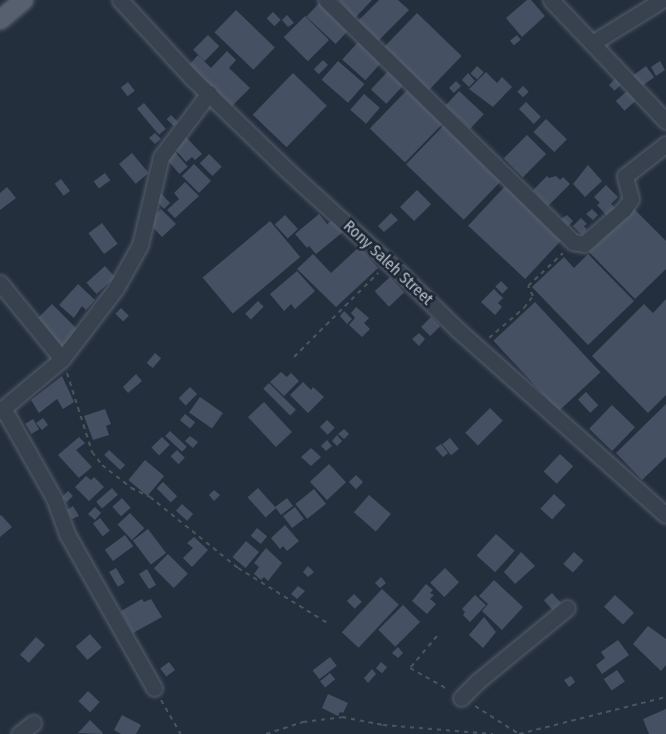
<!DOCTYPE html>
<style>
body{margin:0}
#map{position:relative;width:666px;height:734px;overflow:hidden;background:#242f3e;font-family:"Fira Sans Condensed",sans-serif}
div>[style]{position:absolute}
.building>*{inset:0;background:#455162;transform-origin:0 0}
.path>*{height:2px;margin-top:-1px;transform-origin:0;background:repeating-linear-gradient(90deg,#44595c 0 4.5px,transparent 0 9px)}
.roads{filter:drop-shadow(0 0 2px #565f6c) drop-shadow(0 0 2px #565f6c)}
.minor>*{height:15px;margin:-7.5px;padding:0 7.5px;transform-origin:7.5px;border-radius:7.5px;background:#38414e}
.major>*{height:18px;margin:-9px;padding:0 9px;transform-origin:9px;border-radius:9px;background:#56606e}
span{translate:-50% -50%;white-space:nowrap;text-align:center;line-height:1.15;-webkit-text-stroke:5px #1d2633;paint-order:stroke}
.street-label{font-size:16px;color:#b4bcc9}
</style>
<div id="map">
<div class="building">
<div style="clip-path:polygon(339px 0,372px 0,355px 18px)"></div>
<div style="clip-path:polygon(379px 0,398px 0,409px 10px,377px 42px,357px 22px)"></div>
<div style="clip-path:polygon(527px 0,531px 0,545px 16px,522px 37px,506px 18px)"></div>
<div style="left:320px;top:2px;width:40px;height:20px;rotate:43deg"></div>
<div style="left:236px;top:10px;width:54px;height:31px;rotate:44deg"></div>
<div style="left:273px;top:12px;width:11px;height:9px;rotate:45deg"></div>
<div style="left:417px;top:13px;width:62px;height:47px;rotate:44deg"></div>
<div style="clip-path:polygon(287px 15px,294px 23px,288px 27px,282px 20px)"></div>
<div style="left:305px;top:16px;width:34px;height:30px;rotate:45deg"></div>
<div style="left:208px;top:35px;width:16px;height:21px;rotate:45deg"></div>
<div style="left:517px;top:35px;width:6px;height:9px;rotate:51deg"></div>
<div style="left:359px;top:41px;width:31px;height:25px;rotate:42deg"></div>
<div style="clip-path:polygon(227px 51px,236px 60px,229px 68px,250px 88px,232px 106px,189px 65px,198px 55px,211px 68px)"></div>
<div style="left:323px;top:60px;width:7px;height:13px;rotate:45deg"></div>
<div style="left:338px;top:61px;width:35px;height:25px;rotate:41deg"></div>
<div style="clip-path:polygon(660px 61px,665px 70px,656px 76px,651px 67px)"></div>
<div style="left:477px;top:66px;width:9px;height:10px;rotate:41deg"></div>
<div style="left:646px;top:66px;width:14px;height:17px;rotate:54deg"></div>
<div style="left:390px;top:69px;width:21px;height:28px;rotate:43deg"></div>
<div style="clip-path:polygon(486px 72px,497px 83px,502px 77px,512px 87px,493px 107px,469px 89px)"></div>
<div style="left:293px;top:73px;width:47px;height:58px;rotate:44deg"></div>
<div style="clip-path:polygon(468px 73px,475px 81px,469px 87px,462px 80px)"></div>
<div style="left:616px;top:78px;width:8px;height:10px;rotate:45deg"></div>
<div style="left:456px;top:81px;width:7px;height:10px;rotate:45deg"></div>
<div style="left:128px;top:82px;width:11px;height:9px;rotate:52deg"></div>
<div style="left:523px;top:86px;width:8px;height:8px;rotate:45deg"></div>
<div style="left:408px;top:89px;width:49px;height:55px;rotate:44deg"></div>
<div style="left:459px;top:91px;width:34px;height:20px;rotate:43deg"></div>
<div style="left:627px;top:91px;width:13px;height:15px;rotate:48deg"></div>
<div style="left:364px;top:94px;width:21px;height:21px;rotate:41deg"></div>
<div style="left:526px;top:102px;width:21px;height:10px;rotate:45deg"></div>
<div style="left:144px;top:103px;width:34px;height:9px;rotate:50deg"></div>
<div style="left:171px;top:115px;width:10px;height:6px;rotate:45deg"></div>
<div style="left:546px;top:119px;width:29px;height:18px;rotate:44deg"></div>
<div style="left:445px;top:124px;width:80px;height:56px;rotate:44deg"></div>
<div style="clip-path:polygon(155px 133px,161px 139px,155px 144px,149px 138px)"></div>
<div style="left:527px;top:135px;width:27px;height:33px;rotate:45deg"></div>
<div style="clip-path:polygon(186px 137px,202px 154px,195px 160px,192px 157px,186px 162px,174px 148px)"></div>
<div style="left:174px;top:151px;width:21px;height:11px;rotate:49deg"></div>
<div style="left:132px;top:153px;width:26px;height:17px;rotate:50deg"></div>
<div style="left:209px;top:154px;width:18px;height:13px;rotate:45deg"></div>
<div style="left:194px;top:164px;width:24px;height:17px;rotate:45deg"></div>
<div style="clip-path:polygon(588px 165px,602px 181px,585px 197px,573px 184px)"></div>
<div style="left:105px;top:173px;width:9px;height:14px;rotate:54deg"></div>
<div style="clip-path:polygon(547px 176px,549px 178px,556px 176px,560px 180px,563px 177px,570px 184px,548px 206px,533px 190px)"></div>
<div style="left:61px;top:179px;width:15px;height:8px;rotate:53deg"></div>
<div style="clip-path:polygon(185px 182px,199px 196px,175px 218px,167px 210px,179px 199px,174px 193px)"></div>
<div style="left:507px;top:184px;width:78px;height:57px;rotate:43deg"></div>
<div style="clip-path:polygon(606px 185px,618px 197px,611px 204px,616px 209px,608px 217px,597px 205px,600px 203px,594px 197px)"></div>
<div style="clip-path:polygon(7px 187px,16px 198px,0 210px,0 193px)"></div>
<div style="left:417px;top:190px;width:20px;height:24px;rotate:45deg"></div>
<div style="clip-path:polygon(160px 192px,170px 203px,164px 209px,157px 201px)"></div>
<div style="clip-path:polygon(161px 209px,176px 224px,162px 237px,151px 225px,153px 217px)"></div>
<div style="clip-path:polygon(592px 209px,598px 215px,593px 220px,586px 214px)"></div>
<div style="clip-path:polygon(634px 209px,666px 241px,666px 269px,635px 299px,589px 252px)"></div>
<div style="clip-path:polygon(391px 213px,398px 220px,384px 232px,378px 226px)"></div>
<div style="clip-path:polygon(319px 214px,327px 224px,333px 220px,343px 232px,316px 254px,309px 246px,307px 248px,295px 234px)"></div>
<div style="left:285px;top:215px;width:19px;height:14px;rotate:47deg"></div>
<div style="clip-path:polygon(567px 215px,573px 221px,568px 226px,561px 219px)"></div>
<div style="clip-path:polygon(581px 218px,587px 224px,584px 226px,587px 230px,582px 235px,573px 226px)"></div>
<div style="left:270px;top:221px;width:47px;height:88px;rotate:50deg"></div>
<div style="left:102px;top:223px;width:26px;height:17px;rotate:53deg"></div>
<div style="clip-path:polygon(359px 247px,378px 268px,336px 307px,297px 269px,313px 254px,331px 273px)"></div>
<div style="clip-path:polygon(588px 254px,634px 301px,588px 345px,532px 287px,564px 257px,574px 268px)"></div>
<div style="left:105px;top:266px;width:15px;height:25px;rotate:48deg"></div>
<div style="clip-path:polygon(297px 271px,315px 291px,295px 309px,291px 304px,284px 311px,270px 294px)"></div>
<div style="left:390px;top:277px;width:21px;height:21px;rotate:47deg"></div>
<div style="left:501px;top:281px;width:10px;height:8px;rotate:45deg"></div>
<div style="clip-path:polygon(78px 284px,95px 300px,86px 310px,82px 306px,74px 318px,59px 305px)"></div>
<div style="clip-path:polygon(494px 289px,503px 298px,498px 303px,502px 307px,495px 315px,481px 302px)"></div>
<div style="clip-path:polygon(666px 299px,666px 395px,648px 413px,592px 356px,644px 304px,653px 313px)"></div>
<div style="left:258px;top:301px;width:8px;height:18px;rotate:45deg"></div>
<div style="left:535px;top:302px;width:96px;height:57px;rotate:47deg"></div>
<div style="left:52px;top:304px;width:37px;height:25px;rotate:45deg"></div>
<div style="clip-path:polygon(356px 307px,369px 318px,364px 323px,370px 329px,362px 337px,349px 325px,355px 318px,351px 313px)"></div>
<div style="left:121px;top:308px;width:11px;height:8px;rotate:45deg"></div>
<div style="clip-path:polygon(344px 311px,352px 319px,347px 324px,340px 316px)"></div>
<div style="left:431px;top:317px;width:13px;height:14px;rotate:45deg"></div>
<div style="clip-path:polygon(419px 333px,425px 339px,419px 346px,412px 339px)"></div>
<div style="left:155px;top:353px;width:8px;height:13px;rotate:40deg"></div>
<div style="clip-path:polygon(281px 372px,287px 377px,291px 373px,299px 381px,284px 396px,270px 382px)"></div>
<div style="clip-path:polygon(136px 374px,142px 381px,128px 393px,123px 387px)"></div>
<div style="clip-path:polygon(62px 376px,74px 402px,63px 409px,57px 399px,39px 413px,31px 400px)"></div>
<div style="clip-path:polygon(303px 382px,311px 390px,313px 387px,324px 397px,308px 413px,290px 395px)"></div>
<div style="left:269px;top:383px;width:38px;height:8px;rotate:45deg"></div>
<div style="left:190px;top:387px;width:10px;height:16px;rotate:45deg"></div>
<div style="left:586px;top:392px;width:18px;height:11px;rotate:47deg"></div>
<div style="left:200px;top:397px;width:28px;height:19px;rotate:35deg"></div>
<div style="left:264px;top:402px;width:41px;height:22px;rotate:47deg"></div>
<div style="clip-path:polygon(666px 404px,666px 457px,642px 480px,616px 453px)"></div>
<div style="left:612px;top:405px;width:32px;height:33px;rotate:44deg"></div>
<div style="left:490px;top:408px;width:18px;height:35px;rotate:45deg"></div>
<div style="clip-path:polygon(105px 409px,111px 424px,106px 426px,109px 435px,93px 440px,84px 416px)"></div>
<div style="left:185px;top:414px;width:13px;height:8px;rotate:39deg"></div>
<div style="clip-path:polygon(43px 418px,48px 425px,42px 430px,36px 423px)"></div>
<div style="left:33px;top:419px;width:12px;height:9px;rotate:59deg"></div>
<div style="left:327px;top:420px;width:11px;height:10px;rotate:45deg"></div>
<div style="clip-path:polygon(344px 429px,349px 434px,344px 439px,338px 434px)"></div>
<div style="left:170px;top:431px;width:23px;height:7px;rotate:43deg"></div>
<div style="clip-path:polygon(337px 435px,342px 441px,337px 446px,332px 441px)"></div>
<div style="clip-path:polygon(190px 436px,198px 442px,193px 448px,185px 441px)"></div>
<div style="clip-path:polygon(79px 437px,85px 443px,76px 450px,92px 467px,79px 478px,58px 455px)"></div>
<div style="left:162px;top:437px;width:11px;height:15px;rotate:45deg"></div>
<div style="left:450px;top:438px;width:14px;height:10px;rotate:51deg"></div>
<div style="clip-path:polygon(327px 440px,332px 446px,326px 451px,321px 446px)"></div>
<div style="clip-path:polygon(441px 444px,448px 453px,443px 457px,435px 448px)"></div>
<div style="clip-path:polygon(311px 448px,321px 457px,311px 466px,301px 457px)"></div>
<div style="left:109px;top:450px;width:22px;height:7px;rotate:43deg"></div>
<div style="left:177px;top:450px;width:11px;height:9px;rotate:45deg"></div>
<div style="left:560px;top:454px;width:18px;height:24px;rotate:43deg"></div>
<div style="left:145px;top:460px;width:25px;height:26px;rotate:40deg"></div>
<div style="left:329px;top:464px;width:25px;height:26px;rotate:47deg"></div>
<div style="left:356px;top:475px;width:10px;height:10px;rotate:45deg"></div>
<div style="clip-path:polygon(86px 476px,91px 480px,94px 477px,104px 487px,89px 501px,75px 487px)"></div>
<div style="left:163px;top:482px;width:20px;height:9px;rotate:45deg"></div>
<div style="left:112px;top:488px;width:9px;height:21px;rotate:49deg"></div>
<div style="left:258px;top:488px;width:27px;height:14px;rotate:48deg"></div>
<div style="left:314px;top:489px;width:19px;height:24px;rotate:51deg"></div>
<div style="clip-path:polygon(214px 490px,220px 495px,214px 501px,209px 495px)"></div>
<div style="left:68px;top:491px;width:7px;height:9px;rotate:45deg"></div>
<div style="left:554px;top:494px;width:16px;height:20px;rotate:43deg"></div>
<div style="left:369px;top:495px;width:29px;height:23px;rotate:41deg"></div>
<div style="left:122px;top:498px;width:13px;height:13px;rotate:48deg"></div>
<div style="left:287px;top:498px;width:10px;height:15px;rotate:53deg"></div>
<div style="left:182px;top:504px;width:15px;height:9px;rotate:42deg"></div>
<div style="clip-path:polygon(73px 506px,79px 516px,72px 519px,67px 510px)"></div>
<div style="clip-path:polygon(95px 507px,101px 513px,95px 520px,88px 514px)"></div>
<div style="left:295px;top:507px;width:15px;height:15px;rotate:53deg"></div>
<div style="left:130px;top:513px;width:21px;height:17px;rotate:47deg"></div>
<div style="clip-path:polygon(1px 515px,12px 527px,0 537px,0 516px)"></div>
<div style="left:100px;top:518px;width:16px;height:9px;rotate:52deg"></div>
<div style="clip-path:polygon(285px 525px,299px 541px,287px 551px,283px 546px,280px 549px,271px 538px)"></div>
<div style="left:257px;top:528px;width:13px;height:10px;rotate:39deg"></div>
<div style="left:148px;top:529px;width:30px;height:19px;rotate:53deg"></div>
<div style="left:496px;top:534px;width:25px;height:29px;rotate:42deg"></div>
<div style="left:125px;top:535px;width:14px;height:25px;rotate:54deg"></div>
<div style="clip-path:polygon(194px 537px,208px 550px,192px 567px,183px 558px,193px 548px,187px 543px)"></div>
<div style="left:246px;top:541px;width:17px;height:21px;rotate:40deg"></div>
<div style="clip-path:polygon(266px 548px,282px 563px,268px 581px,264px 577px,261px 580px,254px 574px,259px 567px,254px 563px)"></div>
<div style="clip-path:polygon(521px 552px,535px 566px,515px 584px,504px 572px)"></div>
<div style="left:574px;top:552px;width:13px;height:16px;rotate:42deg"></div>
<div style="left:168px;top:554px;width:28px;height:20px;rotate:45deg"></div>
<div style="clip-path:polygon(308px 566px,314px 572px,308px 577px,303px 572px)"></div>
<div style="left:116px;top:568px;width:17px;height:8px;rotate:59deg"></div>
<div style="left:445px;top:568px;width:20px;height:21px;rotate:45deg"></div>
<div style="clip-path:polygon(147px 569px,156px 585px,149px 589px,139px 574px)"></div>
<div style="clip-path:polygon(381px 577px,386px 583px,380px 588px,375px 583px)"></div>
<div style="clip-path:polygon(494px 580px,523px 607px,502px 630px,482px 611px,488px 604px,479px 596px)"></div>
<div style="clip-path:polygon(426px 584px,433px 590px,430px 593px,434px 595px,430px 599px,436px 604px,427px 614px,412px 601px)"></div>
<div style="clip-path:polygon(298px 586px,305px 591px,297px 599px,291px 594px)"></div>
<div style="left:382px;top:589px;width:23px;height:59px;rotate:43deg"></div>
<div style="left:552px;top:593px;width:13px;height:11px;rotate:48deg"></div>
<div style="left:354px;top:594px;width:11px;height:10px;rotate:45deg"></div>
<div style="clip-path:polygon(475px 595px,486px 605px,470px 622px,463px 615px,465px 612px,462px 609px)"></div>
<div style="left:615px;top:595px;width:26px;height:16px;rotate:43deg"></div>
<div style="clip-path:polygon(142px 599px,144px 602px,151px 599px,162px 617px,133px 633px,121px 611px)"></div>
<div style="left:403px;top:605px;width:24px;height:35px;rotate:45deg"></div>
<div style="clip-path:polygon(484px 617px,496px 632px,483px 648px,469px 635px)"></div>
<div style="clip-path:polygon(648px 626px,666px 639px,666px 665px,661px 671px,633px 644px)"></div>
<div style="left:90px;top:634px;width:18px;height:19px;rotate:49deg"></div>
<div style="left:36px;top:637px;width:12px;height:24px;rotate:42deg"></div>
<div style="clip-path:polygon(618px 640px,629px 655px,602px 674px,596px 665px,605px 658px,601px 652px)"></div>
<div style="clip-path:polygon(398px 647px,403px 653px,398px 658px,392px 653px)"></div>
<div style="left:330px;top:657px;width:11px;height:22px;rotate:52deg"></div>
<div style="left:169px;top:662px;width:10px;height:11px;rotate:53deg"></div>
<div style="left:381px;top:662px;width:8px;height:8px;rotate:40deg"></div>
<div style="clip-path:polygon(372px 669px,376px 674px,368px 683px,364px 678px)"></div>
<div style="left:617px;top:670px;width:14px;height:16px;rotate:56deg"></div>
<div style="left:330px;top:673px;width:8px;height:13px;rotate:50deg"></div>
<div style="clip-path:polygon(571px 676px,575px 682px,569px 687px,564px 680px)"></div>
<div style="left:88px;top:691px;width:16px;height:14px;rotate:43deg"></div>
<div style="clip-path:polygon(328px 694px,348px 703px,343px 713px,340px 712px,338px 716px,322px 708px)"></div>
<div style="clip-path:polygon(666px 709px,666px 734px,649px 734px,643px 719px)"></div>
<div style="clip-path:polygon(122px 715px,141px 725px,136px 734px,121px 734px,114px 730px)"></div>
<div style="clip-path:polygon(90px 720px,103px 733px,102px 734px,78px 733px)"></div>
</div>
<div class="path">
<div style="left:489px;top:338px;width:46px;rotate:-40.6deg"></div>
<div style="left:524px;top:308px;width:15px;rotate:-53deg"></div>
<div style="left:533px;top:296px;width:11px;rotate:-117deg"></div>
<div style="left:528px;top:286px;width:48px;rotate:-43.3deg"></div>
<div style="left:294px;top:357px;width:119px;rotate:-45deg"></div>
<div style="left:67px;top:373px;width:83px;rotate:72.4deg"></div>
<div style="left:92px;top:452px;width:16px;rotate:52deg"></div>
<div style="left:102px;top:465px;width:37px;rotate:38deg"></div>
<div style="left:131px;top:488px;width:21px;rotate:25deg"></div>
<div style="left:150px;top:497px;width:113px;rotate:38.9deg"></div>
<div style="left:238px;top:568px;width:107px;rotate:31.6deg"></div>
<div style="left:437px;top:636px;width:42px;rotate:130.2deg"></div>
<div style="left:410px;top:668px;width:45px;rotate:29.4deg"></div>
<div style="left:161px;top:700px;width:39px;rotate:60deg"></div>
<div style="left:475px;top:706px;width:52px;rotate:32.5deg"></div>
<div style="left:266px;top:734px;width:39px;rotate:-18deg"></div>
<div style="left:303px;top:722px;width:39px;rotate:-7deg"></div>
<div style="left:342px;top:717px;width:42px;rotate:11deg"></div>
<div style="left:383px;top:725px;width:110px;rotate:4.7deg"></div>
<div style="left:519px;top:734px;width:152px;rotate:-14.1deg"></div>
</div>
<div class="roads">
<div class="minor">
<div style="left:120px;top:0;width:105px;rotate:47.3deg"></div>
<div style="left:191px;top:77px;width:134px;rotate:44.1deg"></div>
<div style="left:287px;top:170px;width:157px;rotate:42.4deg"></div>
<div style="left:403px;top:276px;width:77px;rotate:44.5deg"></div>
<div style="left:458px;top:330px;width:278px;rotate:41.7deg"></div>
<div style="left:326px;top:0;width:346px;rotate:44.4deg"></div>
<div style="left:573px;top:242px;width:11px;rotate:10deg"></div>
<div style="left:584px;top:244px;width:53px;rotate:-41.2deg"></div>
<div style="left:624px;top:209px;width:12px;rotate:-55deg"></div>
<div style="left:631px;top:199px;width:24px;rotate:-105deg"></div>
<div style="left:625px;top:176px;width:52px;rotate:-38deg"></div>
<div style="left:551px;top:0;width:167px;rotate:46.5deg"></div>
<div style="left:594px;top:42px;width:80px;rotate:-31.7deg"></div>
<div style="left:0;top:283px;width:98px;rotate:50.8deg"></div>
<div style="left:3px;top:408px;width:103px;rotate:60.5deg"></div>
<div style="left:54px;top:498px;width:38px;rotate:70deg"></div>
<div style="left:67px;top:534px;width:177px;rotate:60.5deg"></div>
<div style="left:0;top:411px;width:81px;rotate:-40deg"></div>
<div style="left:62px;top:359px;width:89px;rotate:-52.7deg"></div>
<div style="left:116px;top:288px;width:49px;rotate:-60.8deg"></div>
<div style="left:140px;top:245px;width:90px;rotate:-76.6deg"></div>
<div style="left:161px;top:157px;width:80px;rotate:-53.1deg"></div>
<div style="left:461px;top:698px;width:24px;rotate:-45deg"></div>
<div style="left:478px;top:681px;width:115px;rotate:-39.4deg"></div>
<div style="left:19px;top:734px;width:18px;rotate:-38deg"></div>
</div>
<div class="major">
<div style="left:0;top:20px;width:31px;rotate:-40deg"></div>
</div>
</div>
<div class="street-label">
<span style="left:388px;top:263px;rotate:43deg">Rony Saleh Street</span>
</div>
</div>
